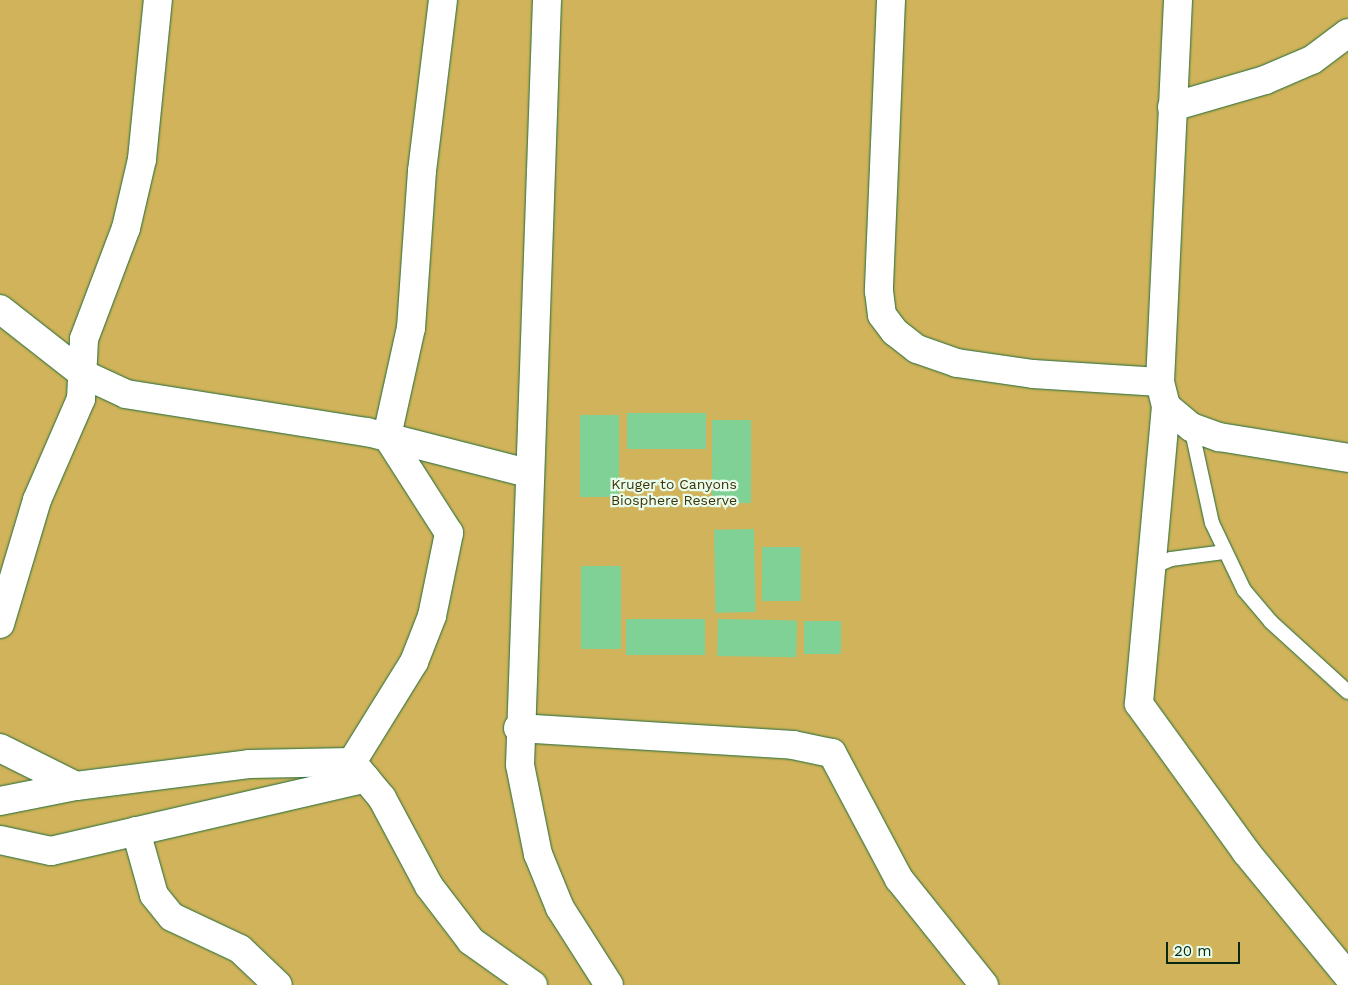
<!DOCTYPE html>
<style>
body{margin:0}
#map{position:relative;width:1348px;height:985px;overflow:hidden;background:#a0eab3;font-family:"Work Sans",sans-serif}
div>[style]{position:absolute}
.green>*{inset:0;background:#d0b35a;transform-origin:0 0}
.building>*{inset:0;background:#7fd195;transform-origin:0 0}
.roads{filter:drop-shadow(0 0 1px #206c3b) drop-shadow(0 0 1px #206c3b)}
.lane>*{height:14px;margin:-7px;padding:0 7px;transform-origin:7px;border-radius:7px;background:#fff}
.street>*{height:28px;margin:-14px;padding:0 14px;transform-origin:14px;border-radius:14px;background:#fff}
span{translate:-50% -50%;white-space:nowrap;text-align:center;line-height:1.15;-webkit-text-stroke:4.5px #e8fdec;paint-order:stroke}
.park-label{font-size:14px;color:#40330a}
.scale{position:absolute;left:1166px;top:942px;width:74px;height:22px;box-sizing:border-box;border:2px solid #092814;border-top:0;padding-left:6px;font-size:15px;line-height:18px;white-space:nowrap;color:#092814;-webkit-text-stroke:4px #e8fdec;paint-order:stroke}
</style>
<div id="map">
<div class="green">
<div style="left:0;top:0;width:1348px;height:985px"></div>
</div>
<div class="building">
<div style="left:627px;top:413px;width:79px;height:36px"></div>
<div style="left:580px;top:415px;width:39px;height:82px"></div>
<div style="left:712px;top:420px;width:39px;height:83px"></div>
<div style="left:754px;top:529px;width:83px;height:40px;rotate:89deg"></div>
<div style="left:801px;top:547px;width:54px;height:39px;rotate:90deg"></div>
<div style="left:581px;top:566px;width:40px;height:83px"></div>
<div style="left:626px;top:619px;width:79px;height:36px"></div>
<div style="left:718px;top:619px;width:79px;height:37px;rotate:1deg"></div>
<div style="left:804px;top:621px;width:37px;height:33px"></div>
</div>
<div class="roads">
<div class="lane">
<div style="left:1191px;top:427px;width:98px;rotate:77.7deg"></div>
<div style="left:1212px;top:523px;width:74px;rotate:64.5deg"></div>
<div style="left:1244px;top:590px;width:42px;rotate:49.8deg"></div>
<div style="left:1271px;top:622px;width:104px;rotate:42.3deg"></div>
<div style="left:1150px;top:568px;width:23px;rotate:-23deg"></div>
<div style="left:1171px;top:559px;width:53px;rotate:-7.5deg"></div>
</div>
<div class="street">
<div style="left:547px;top:0;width:765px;rotate:92.02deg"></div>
<div style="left:520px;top:765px;width:91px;rotate:78.6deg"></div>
<div style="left:538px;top:854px;width:58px;rotate:67.8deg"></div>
<div style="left:560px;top:908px;width:91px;rotate:57.5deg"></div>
<div style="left:891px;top:0;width:291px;rotate:92.4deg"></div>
<div style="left:879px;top:291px;width:24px;rotate:83deg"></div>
<div style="left:882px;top:315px;width:21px;rotate:53deg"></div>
<div style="left:895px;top:332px;width:28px;rotate:38deg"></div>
<div style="left:917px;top:349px;width:42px;rotate:19.3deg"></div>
<div style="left:957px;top:363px;width:77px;rotate:8.2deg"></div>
<div style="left:1033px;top:374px;width:127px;rotate:3.6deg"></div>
<div style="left:1160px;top:382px;width:25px;rotate:76deg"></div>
<div style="left:1166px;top:406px;width:33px;rotate:40deg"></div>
<div style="left:1191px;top:427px;width:30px;rotate:20deg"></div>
<div style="left:1219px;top:437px;width:131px;rotate:9.2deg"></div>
<div style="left:1172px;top:107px;width:97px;rotate:-16.2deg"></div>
<div style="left:1265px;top:80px;width:51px;rotate:-23.1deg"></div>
<div style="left:1312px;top:60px;width:45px;rotate:-36.9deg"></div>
<div style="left:0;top:309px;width:105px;rotate:38.1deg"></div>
<div style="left:83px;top:374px;width:47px;rotate:24.9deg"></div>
<div style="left:126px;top:394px;width:244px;rotate:9deg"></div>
<div style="left:367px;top:432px;width:166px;rotate:14.3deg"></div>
<div style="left:1160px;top:382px;width:382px;rotate:-87.3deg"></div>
<div style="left:1166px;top:406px;width:299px;rotate:95.2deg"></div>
<div style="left:1139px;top:704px;width:183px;rotate:54.1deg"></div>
<div style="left:1246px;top:852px;width:161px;rotate:50.6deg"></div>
<div style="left:0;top:624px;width:129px;rotate:-73.4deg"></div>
<div style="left:37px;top:500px;width:110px;rotate:-66.5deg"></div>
<div style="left:81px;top:399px;width:60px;rotate:-87.1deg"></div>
<div style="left:84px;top:339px;width:119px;rotate:-69.3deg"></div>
<div style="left:126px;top:228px;width:71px;rotate:-76.9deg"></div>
<div style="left:142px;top:159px;width:160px;rotate:-84.3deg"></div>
<div style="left:518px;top:728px;width:276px;rotate:3.5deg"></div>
<div style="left:793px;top:745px;width:40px;rotate:12deg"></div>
<div style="left:832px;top:753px;width:143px;rotate:62deg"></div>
<div style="left:899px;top:879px;width:136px;rotate:51.3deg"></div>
<div style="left:0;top:748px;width:85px;rotate:26.6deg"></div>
<div style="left:352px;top:762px;width:118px;rotate:-58.2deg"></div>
<div style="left:414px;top:662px;width:49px;rotate:-68.6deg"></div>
<div style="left:432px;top:616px;width:85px;rotate:-78.4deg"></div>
<div style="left:449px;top:533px;width:115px;rotate:-122.6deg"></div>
<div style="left:387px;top:436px;width:111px;rotate:-77.5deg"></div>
<div style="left:411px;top:328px;width:157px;rotate:-86deg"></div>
<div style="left:422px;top:171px;width:172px;rotate:-83deg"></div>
<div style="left:0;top:801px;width:77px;rotate:-11.2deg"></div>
<div style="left:76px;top:786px;width:174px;rotate:-7.2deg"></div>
<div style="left:249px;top:764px;width:103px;rotate:-1.1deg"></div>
<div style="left:352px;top:762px;width:47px;rotate:50.2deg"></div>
<div style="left:382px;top:798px;width:100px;rotate:61.9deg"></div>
<div style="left:429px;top:886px;width:69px;rotate:52.6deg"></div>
<div style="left:471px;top:941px;width:76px;rotate:35.4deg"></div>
<div style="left:136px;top:831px;width:66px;rotate:74.3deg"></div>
<div style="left:154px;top:895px;width:28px;rotate:51deg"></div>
<div style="left:172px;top:917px;width:75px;rotate:25.2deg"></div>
<div style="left:240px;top:949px;width:52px;rotate:43.5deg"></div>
<div style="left:0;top:840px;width:52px;rotate:12.2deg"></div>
<div style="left:51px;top:851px;width:323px;rotate:-13deg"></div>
</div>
</div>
<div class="park-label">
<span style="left:674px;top:492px">Kruger to Canyons<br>Biosphere Reserve</span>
</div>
<div class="scale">20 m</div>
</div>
